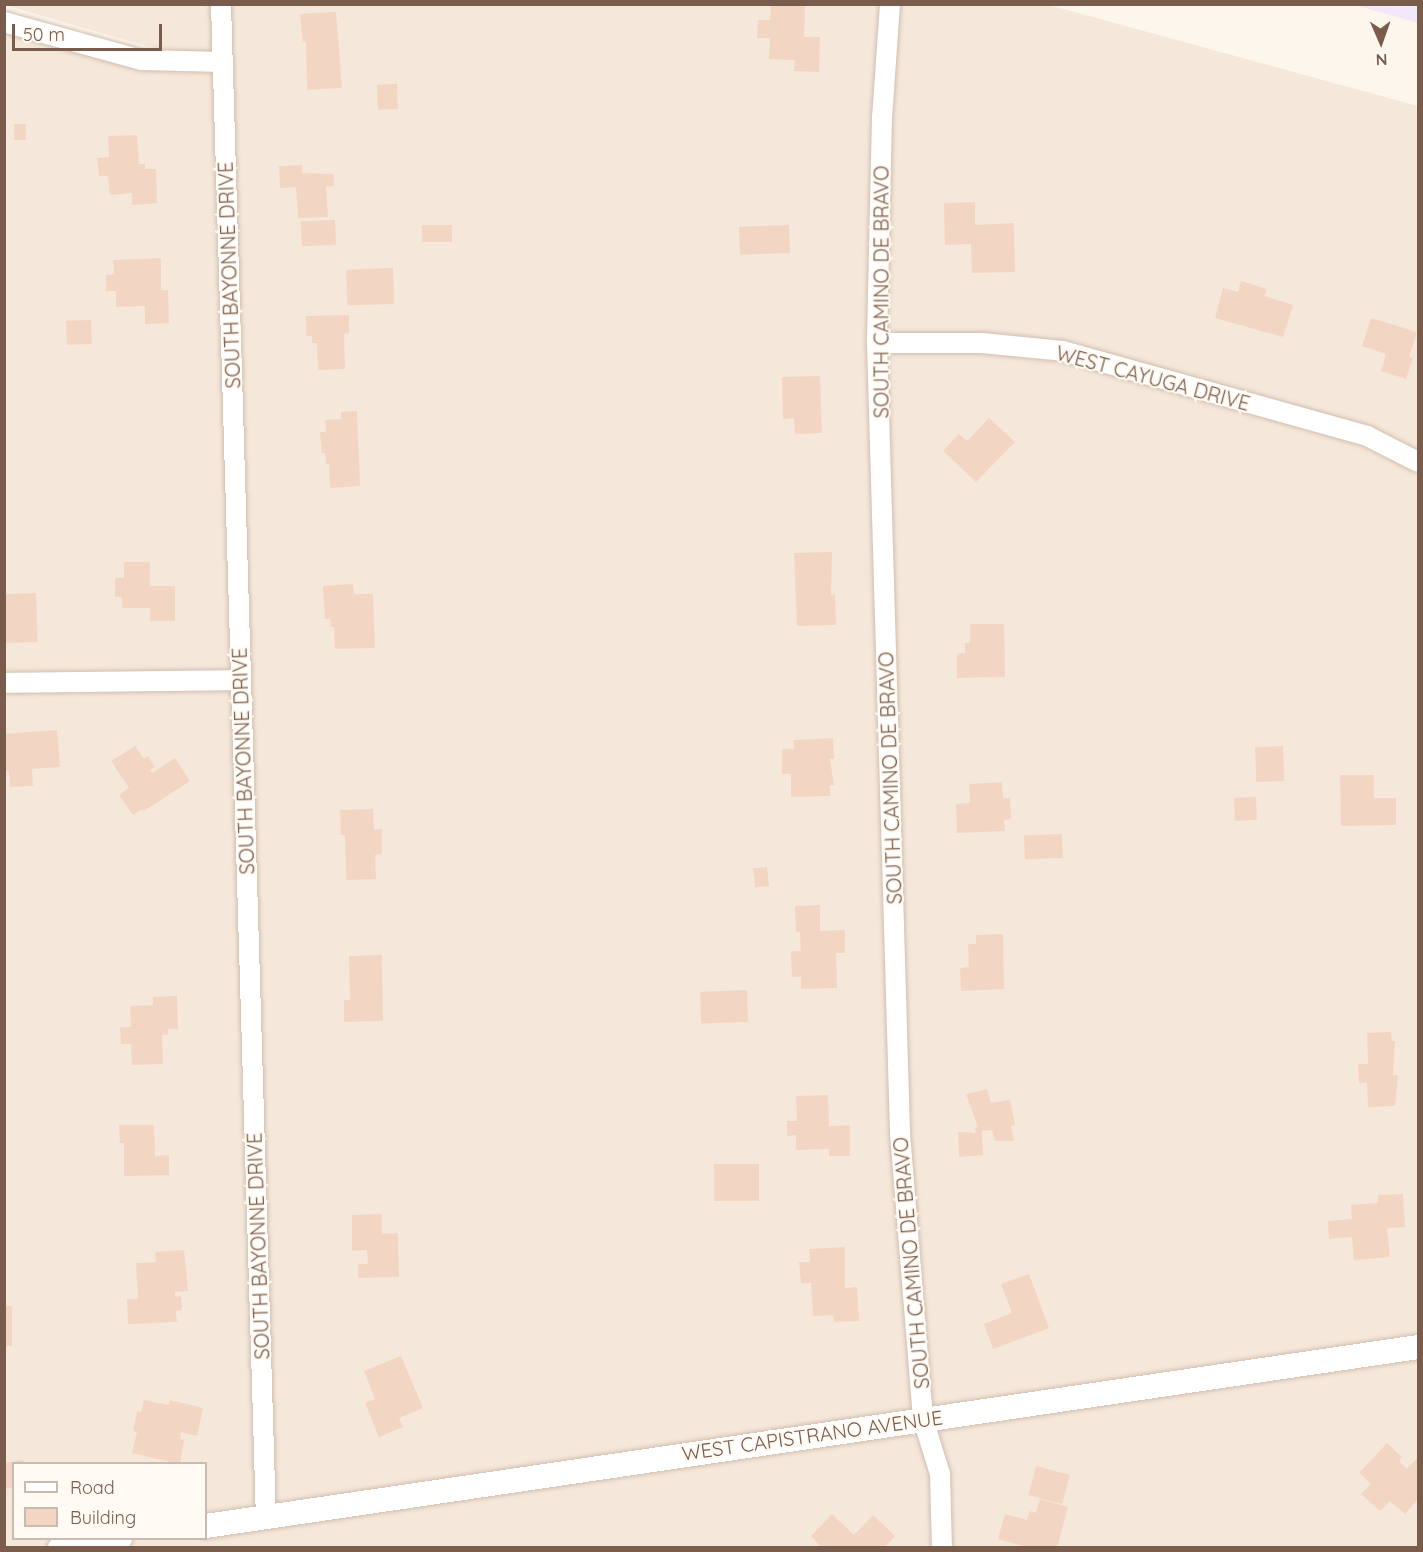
<!DOCTYPE html>
<style>
body{margin:0}
#map{position:relative;width:1423px;height:1552px;overflow:hidden;background:#fdf6ec;font-family:Quicksand,sans-serif}
div>[style]{position:absolute}
.residential>*{inset:0;background:#f5e8da}
.education>*{inset:0;background:#f3e8fa}
.building>*{inset:0;background:#f3d5c3;transform-origin:0 0}
.roads{filter:drop-shadow(0 0 2px #d1beb0) drop-shadow(0 0 2px #d1beb0)}
.minor>*{height:20px;margin:-10px;padding:0 10px;transform-origin:10px;border-radius:10px;background:#fff}
.tertiary>*{height:24px;margin:-12px;padding:0 12px;transform-origin:12px;border-radius:12px;background:#fff}
span{translate:-50% -50%;white-space:nowrap;text-align:center;line-height:1.15;-webkit-text-stroke:4.5px #fffaf3;paint-order:stroke}
.street-label{font-size:20px;color:#7a5c4d}
.frame{position:absolute;inset:0;border:6px solid #7a5c4d;pointer-events:none}
.legend{position:absolute;left:12px;top:1462px;width:195px;height:78px;box-sizing:border-box;background:#fffaf3;border:2px solid #cabbb1;margin:0;padding:8px 10px;list-style:none;font-size:18px;color:#7a5c4d}
.legend li{display:flex;align-items:center;gap:12px;height:30px}
.legend b{width:30px;border:2px solid #cabbb1}
.north{position:absolute;left:1351px;top:12px;width:60px;height:60px;-webkit-text-stroke:4px #fffaf3;paint-order:stroke;rotate:178deg;font-size:16px;font-weight:700;line-height:24px;text-align:center;color:#7a5c4d}
.north::after{content:'';display:block;margin:auto;width:21px;height:27px;background:#7a5c4d;clip-path:polygon(50% 0,100% 100%,50% 72%,0 100%)}
.scale{position:absolute;left:12px;top:24px;width:150px;height:27px;box-sizing:border-box;border:3px solid #7a5c4d;border-top:0;padding-left:8px;font-size:18px;line-height:21px;white-space:nowrap;color:#7a5c4d;-webkit-text-stroke:4px #fffaf3;paint-order:stroke}
</style>
<div id="map">
<div class="residential">
<div style="clip-path:polygon(evenodd,5px 5px,1049px 5px,1418px 106px,1418px 1547px,5px 1547px,4px 33px,138px 69px,220px 61px,143px 45px,5px 5px,14px 1464px,206px 1464px,206px 1538px,14px 1538px,14px 1464px)"></div>
</div>
<div class="education">
<div style="clip-path:polygon(1354px 5px,1418px 5px,1418px 23px)"></div>
</div>
<div class="building">
<div style="clip-path:polygon(771px 4px,805px 5px,804px 37px,820px 37px,819px 72px,794px 71px,795px 60px,769px 59px,770px 38px,757px 38px,758px 20px,770px 20px)"></div>
<div style="clip-path:polygon(336px 12px,342px 88px,307px 90px,306px 42px,303px 42px,300px 14px)"></div>
<div style="left:397px;top:84px;width:25px;height:20px;rotate:88deg"></div>
<div style="left:14px;top:124px;width:12px;height:16px"></div>
<div style="clip-path:polygon(137px 135px,139px 164px,145px 164px,145px 169px,156px 169px,157px 203px,132px 205px,132px 193px,110px 195px,108px 176px,99px 176px,97px 158px,109px 157px,108px 136px)"></div>
<div style="clip-path:polygon(302px 165px,302px 173px,334px 174px,334px 186px,326px 187px,328px 217px,298px 218px,296px 187px,280px 188px,279px 166px)"></div>
<div style="clip-path:polygon(975px 202px,975px 225px,1014px 223px,1015px 272px,972px 273px,971px 244px,945px 245px,944px 203px)"></div>
<div style="left:335px;top:220px;width:25px;height:34px;rotate:88deg"></div>
<div style="left:452px;top:225px;width:17px;height:30px;rotate:90deg"></div>
<div style="left:789px;top:225px;width:28px;height:50px;rotate:88deg"></div>
<div style="clip-path:polygon(161px 258px,161px 290px,168px 290px,169px 323px,145px 324px,145px 306px,116px 307px,116px 291px,106px 291px,106px 275px,114px 274px,113px 260px)"></div>
<div style="left:393px;top:268px;width:36px;height:47px;rotate:88deg"></div>
<div style="clip-path:polygon(1241px 281px,1267px 289px,1264px 296px,1293px 305px,1283px 337px,1215px 318px,1223px 288px,1238px 292px)"></div>
<div style="clip-path:polygon(349px 315px,349px 333px,344px 334px,345px 369px,318px 370px,317px 343px,312px 343px,312px 336px,306px 336px,306px 316px)"></div>
<div style="clip-path:polygon(1371px 318px,1417px 332px,1409px 357px,1413px 358px,1406px 379px,1381px 371px,1386px 354px,1362px 346px)"></div>
<div style="left:91px;top:320px;width:24px;height:25px;rotate:88deg"></div>
<div style="clip-path:polygon(820px 376px,822px 433px,795px 434px,794px 418px,783px 419px,782px 377px)"></div>
<div style="clip-path:polygon(357px 411px,360px 486px,330px 488px,329px 464px,326px 464px,325px 453px,322px 453px,320px 432px,326px 432px,325px 420px,341px 419px,341px 412px)"></div>
<div style="clip-path:polygon(989px 418px,1015px 442px,976px 482px,943px 451px,959px 434px,967px 441px)"></div>
<div style="clip-path:polygon(832px 552px,831px 595px,835px 594px,836px 625px,797px 626px,794px 553px)"></div>
<div style="clip-path:polygon(124px 562px,150px 562px,150px 586px,175px 586px,175px 621px,150px 621px,150px 608px,122px 608px,122px 597px,115px 597px,115px 578px,124px 578px)"></div>
<div style="clip-path:polygon(353px 584px,354px 594px,373px 594px,375px 648px,335px 649px,334px 627px,331px 627px,330px 619px,325px 619px,323px 586px)"></div>
<div style="left:36px;top:593px;width:49px;height:32px;rotate:88deg"></div>
<div style="clip-path:polygon(970px 624px,1004px 624px,1005px 677px,957px 678px,957px 654px,965px 653px,965px 643px,970px 643px)"></div>
<div style="clip-path:polygon(57px 730px,60px 767px,32px 769px,33px 786px,10px 787px,9px 771px,4px 771px,4px 734px)"></div>
<div style="clip-path:polygon(833px 738px,834px 759px,830px 759px,834px 785px,830px 785px,830px 796px,791px 797px,791px 774px,782px 774px,782px 749px,794px 749px,794px 740px)"></div>
<div style="clip-path:polygon(135px 746px,144px 759px,148px 756px,155px 767px,150px 770px,152px 773px,175px 758px,190px 781px,144px 811px,142px 809px,133px 815px,119px 795px,129px 788px,111px 761px)"></div>
<div style="left:1283px;top:746px;width:35px;height:28px;rotate:88deg"></div>
<div style="clip-path:polygon(1340px 775px,1374px 775px,1374px 798px,1396px 798px,1396px 825px,1341px 826px)"></div>
<div style="clip-path:polygon(1002px 782px,1003px 798px,1010px 798px,1011px 819px,1004px 820px,1005px 831px,957px 833px,956px 804px,970px 803px,969px 784px)"></div>
<div style="left:1256px;top:797px;width:23px;height:22px;rotate:88deg"></div>
<div style="clip-path:polygon(373px 809px,374px 830px,382px 829px,382px 854px,375px 855px,376px 879px,346px 880px,345px 835px,341px 835px,340px 810px)"></div>
<div style="left:1062px;top:834px;width:24px;height:38px;rotate:88deg"></div>
<div style="left:767px;top:867px;width:19px;height:14px;rotate:84deg"></div>
<div style="clip-path:polygon(820px 905px,820px 931px,845px 930px,845px 953px,836px 953px,837px 988px,801px 989px,801px 977px,792px 977px,791px 951px,801px 951px,800px 932px,796px 932px,795px 906px)"></div>
<div style="clip-path:polygon(1003px 934px,1004px 989px,961px 991px,960px 968px,969px 967px,968px 944px,976px 944px,976px 935px)"></div>
<div style="clip-path:polygon(382px 955px,383px 1021px,344px 1022px,344px 1000px,350px 1000px,349px 956px)"></div>
<div style="left:747px;top:990px;width:32px;height:47px;rotate:88deg"></div>
<div style="clip-path:polygon(177px 996px,178px 1029px,168px 1029px,168px 1034px,162px 1035px,163px 1064px,132px 1065px,131px 1044px,121px 1044px,120px 1027px,131px 1027px,130px 1006px,153px 1005px,153px 997px)"></div>
<div style="clip-path:polygon(1391px 1032px,1392px 1041px,1395px 1041px,1393px 1075px,1398px 1075px,1395px 1106px,1368px 1107px,1367px 1082px,1359px 1083px,1358px 1064px,1368px 1064px,1367px 1033px)"></div>
<div style="clip-path:polygon(987px 1089px,991px 1103px,1010px 1100px,1015px 1125px,1011px 1126px,1014px 1141px,995px 1141px,992px 1130px,982px 1131px,983px 1155px,959px 1157px,958px 1132px,976px 1133px,975px 1128px,978px 1127px,966px 1094px)"></div>
<div style="clip-path:polygon(828px 1095px,829px 1126px,850px 1125px,850px 1156px,829px 1156px,829px 1149px,796px 1150px,796px 1135px,787px 1136px,787px 1121px,797px 1121px,796px 1096px)"></div>
<div style="clip-path:polygon(119px 1125px,154px 1125px,155px 1156px,169px 1155px,169px 1175px,124px 1176px,124px 1143px,120px 1143px)"></div>
<div style="left:759px;top:1164px;width:37px;height:45px;rotate:90deg"></div>
<div style="clip-path:polygon(1403px 1194px,1405px 1227px,1387px 1228px,1390px 1257px,1354px 1260px,1352px 1237px,1329px 1239px,1328px 1221px,1352px 1219px,1351px 1205px,1378px 1203px,1378px 1195px)"></div>
<div style="clip-path:polygon(382px 1214px,382px 1234px,398px 1233px,399px 1277px,358px 1278px,358px 1264px,368px 1264px,367px 1250px,352px 1251px,352px 1215px)"></div>
<div style="clip-path:polygon(845px 1247px,845px 1288px,857px 1287px,859px 1321px,834px 1322px,833px 1315px,813px 1316px,811px 1283px,801px 1283px,799px 1262px,810px 1262px,809px 1249px)"></div>
<div style="clip-path:polygon(184px 1250px,188px 1291px,175px 1292px,175px 1297px,181px 1296px,182px 1310px,176px 1311px,177px 1322px,128px 1324px,127px 1299px,138px 1299px,136px 1263px,156px 1262px,155px 1252px)"></div>
<div style="clip-path:polygon(1029px 1274px,1049px 1328px,993px 1349px,984px 1324px,1012px 1313px,1001px 1284px)"></div>
<div style="left:4px;top:1306px;width:8px;height:40px"></div>
<div style="clip-path:polygon(401px 1356px,423px 1408px,399px 1418px,403px 1427px,379px 1437px,365px 1403px,375px 1399px,364px 1371px)"></div>
<div style="clip-path:polygon(144px 1400px,168px 1405px,170px 1400px,203px 1408px,197px 1436px,181px 1432px,180px 1439px,184px 1440px,180px 1464px,132px 1453px,137px 1432px,133px 1431px,137px 1411px,141px 1412px)"></div>
<div style="clip-path:polygon(1387px 1443px,1402px 1457px,1399px 1461px,1407px 1469px,1418px 1457px,1418px 1499px,1405px 1514px,1390px 1501px,1380px 1511px,1361px 1494px,1371px 1484px,1359px 1473px)"></div>
<div style="clip-path:polygon(23px 1460px,24px 1464px,14px 1464px,14px 1487px,4px 1489px,4px 1463px)"></div>
<div style="left:1036px;top:1466px;width:35px;height:30px;rotate:15deg"></div>
<div style="clip-path:polygon(1040px 1499px,1068px 1507px,1057px 1548px,1030px 1548px,998px 1539px,1005px 1514px,1027px 1520px,1030px 1511px,1036px 1513px)"></div>
<div style="clip-path:polygon(832px 1514px,854px 1535px,873px 1515px,895px 1536px,884px 1548px,822px 1548px,811px 1536px)"></div>
</div>
<div class="roads">
<div class="minor">
<div style="left:221px;top:4px;width:1513px;rotate:88.3deg"></div>
<div style="left:890px;top:4px;width:113px;rotate:94deg"></div>
<div style="left:882px;top:117px;width:226px;rotate:91.3deg"></div>
<div style="left:877px;top:343px;width:790px;rotate:88.33deg"></div>
<div style="left:900px;top:1133px;width:287px;rotate:85.4deg"></div>
<div style="left:923px;top:1419px;width:58px;rotate:72.8deg"></div>
<div style="left:940px;top:1474px;width:74px;rotate:88.5deg"></div>
<div style="left:4px;top:22px;width:142px;rotate:15.5deg"></div>
<div style="left:141px;top:60px;width:82px;rotate:1.4deg"></div>
<div style="left:877px;top:343px;width:105px"></div>
<div style="left:982px;top:343px;width:81px;rotate:5.6deg"></div>
<div style="left:1063px;top:351px;width:316px;rotate:15.6deg"></div>
<div style="left:1367px;top:436px;width:57px;rotate:27deg"></div>
<div style="left:4px;top:683px;width:237px;rotate:-0.7deg"></div>
</div>
<div class="tertiary">
<div style="left:206px;top:1526px;width:1225px;rotate:-8.4deg"></div>
<div style="left:60px;top:1548px;width:61px;rotate:-9.5deg"></div>
</div>
</div>
<div class="street-label">
<span style="left:229px;top:275px;rotate:-92deg">SOUTH BAYONNE DRIVE</span>
<span style="left:881px;top:292px;rotate:-90deg">SOUTH CAMINO DE BRAVO</span>
<span style="left:1153px;top:378px;rotate:15deg">WEST CAYUGA DRIVE</span>
<span style="left:243px;top:761px;rotate:-92deg">SOUTH BAYONNE DRIVE</span>
<span style="left:890px;top:778px;rotate:-92deg">SOUTH CAMINO DE BRAVO</span>
<span style="left:258px;top:1246px;rotate:-92deg">SOUTH BAYONNE DRIVE</span>
<span style="left:911px;top:1263px;rotate:-95deg">SOUTH CAMINO DE BRAVO</span>
<span style="left:812px;top:1435px;rotate:-8deg">WEST CAPISTRANO AVENUE</span>
</div>
<div class="frame"></div>
<ul class="legend">
<li><b style="height:8px;background:#fff"></b>Road</li>
<li><b style="height:16px;background:#f3d5c3"></b>Building</li>
</ul>
<div class="north">N</div>
<div class="scale">50 m</div>
</div>
